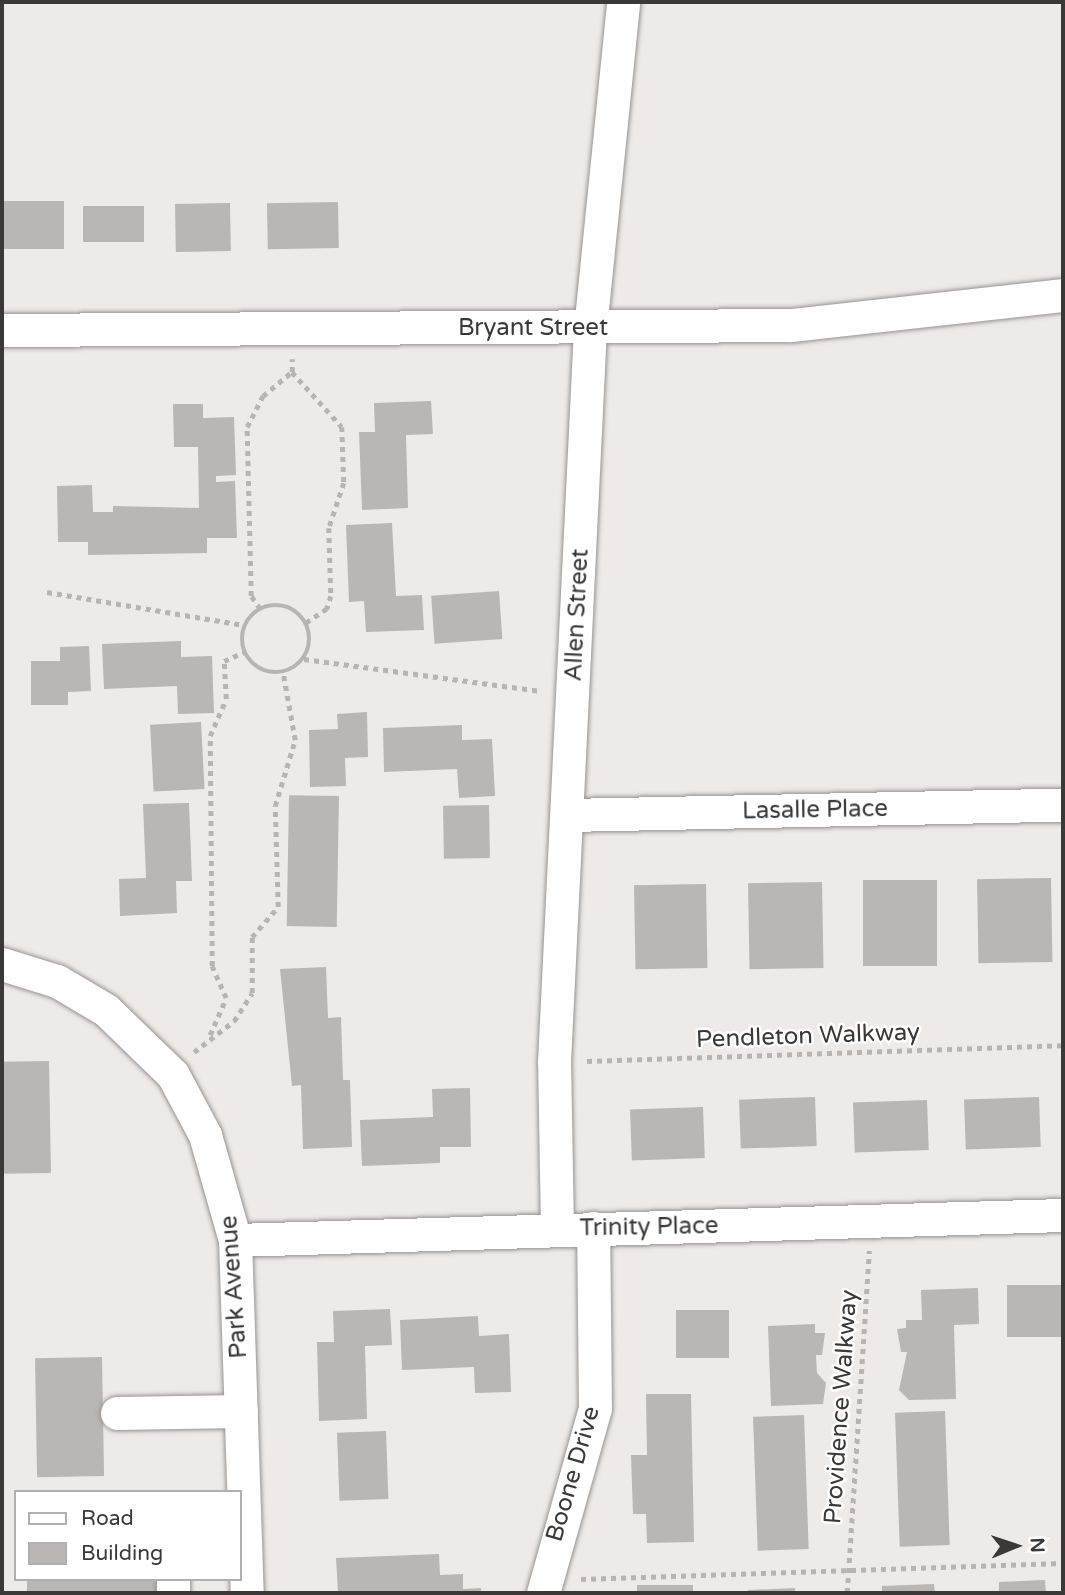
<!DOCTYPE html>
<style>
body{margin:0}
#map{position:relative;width:1065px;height:1595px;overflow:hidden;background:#eeeae7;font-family:"Varela Round",sans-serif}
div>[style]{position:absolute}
.building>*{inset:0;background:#b9b6b3;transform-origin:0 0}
.path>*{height:4.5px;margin-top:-2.25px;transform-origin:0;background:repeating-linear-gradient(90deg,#b7b4b1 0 5px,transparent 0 10px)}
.path>.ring{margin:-2.25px;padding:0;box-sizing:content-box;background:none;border:4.5px solid #b7b4b1;border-radius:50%}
.roads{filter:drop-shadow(0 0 2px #979491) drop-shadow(0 0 2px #979491)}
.minor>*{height:33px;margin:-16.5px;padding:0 16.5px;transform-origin:16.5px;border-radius:16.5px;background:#fff}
span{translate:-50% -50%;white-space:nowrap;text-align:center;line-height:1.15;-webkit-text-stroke:5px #fff;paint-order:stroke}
.street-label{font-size:24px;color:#3a3938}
.frame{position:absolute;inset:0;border:4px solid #3a3938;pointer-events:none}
.legend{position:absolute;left:14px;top:1490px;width:228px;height:91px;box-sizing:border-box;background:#fff;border:2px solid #b0b0af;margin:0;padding:9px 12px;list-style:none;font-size:21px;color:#3a3938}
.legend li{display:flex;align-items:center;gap:14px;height:35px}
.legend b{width:35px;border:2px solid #b0b0af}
.north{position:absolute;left:981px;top:1511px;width:70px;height:70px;-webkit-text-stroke:5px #fff;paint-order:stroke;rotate:88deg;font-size:19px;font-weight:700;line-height:28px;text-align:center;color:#3a3938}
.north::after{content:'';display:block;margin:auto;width:24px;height:32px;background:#3a3938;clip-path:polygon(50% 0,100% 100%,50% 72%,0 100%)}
</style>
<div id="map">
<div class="building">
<div style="left:64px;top:201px;width:48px;height:60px;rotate:90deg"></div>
<div style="left:338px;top:202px;width:46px;height:71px;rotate:89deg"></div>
<div style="left:230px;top:203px;width:48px;height:55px;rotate:89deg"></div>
<div style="left:83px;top:206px;width:61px;height:36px"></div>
<div style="clip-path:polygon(431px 401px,433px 434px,406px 435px,408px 508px,362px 510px,359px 432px,375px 432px,374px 403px)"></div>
<div style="clip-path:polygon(173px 404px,203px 404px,203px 418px,234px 417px,236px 475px,216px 476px,216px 482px,235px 481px,237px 538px,207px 538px,207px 553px,88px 555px,88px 542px,58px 542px,57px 486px,92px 485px,93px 512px,113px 512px,113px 506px,199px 508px,198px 447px,174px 447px)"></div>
<div style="clip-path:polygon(392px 523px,396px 596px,422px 595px,424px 630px,366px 632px,364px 601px,349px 602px,346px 525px)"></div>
<div style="left:499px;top:591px;width:48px;height:68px;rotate:86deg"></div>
<div style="clip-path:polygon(181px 641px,181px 657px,212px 656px,214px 713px,178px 714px,177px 686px,104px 689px,102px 644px)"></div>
<div style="clip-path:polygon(89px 646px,91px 691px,68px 692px,68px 705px,31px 705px,31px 661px,60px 661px,60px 647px)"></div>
<div style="clip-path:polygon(367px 712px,368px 757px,345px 758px,346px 786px,310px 787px,309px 730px,338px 729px,337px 714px)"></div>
<div style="left:201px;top:722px;width:67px;height:51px;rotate:87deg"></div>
<div style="clip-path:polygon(462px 725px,462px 740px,492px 739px,495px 796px,459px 798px,457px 769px,384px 772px,383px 728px)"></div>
<div style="left:339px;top:796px;width:131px;height:50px;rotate:91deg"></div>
<div style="clip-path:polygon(189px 803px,192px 881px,176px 881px,177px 913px,120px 916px,119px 879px,146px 878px,143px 804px)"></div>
<div style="left:489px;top:805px;width:53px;height:46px;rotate:89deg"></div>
<div style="left:1051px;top:878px;width:84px;height:74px;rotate:89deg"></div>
<div style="left:863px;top:880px;width:74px;height:86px"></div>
<div style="left:822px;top:882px;width:86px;height:74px;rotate:89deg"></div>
<div style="left:706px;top:884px;width:84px;height:72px;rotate:89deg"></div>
<div style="clip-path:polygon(326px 967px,328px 1018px,341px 1017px,343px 1080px,350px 1080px,352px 1147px,303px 1149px,301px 1085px,292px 1086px,280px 969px)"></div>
<div style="left:49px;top:1061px;width:112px;height:47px;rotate:89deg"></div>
<div style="clip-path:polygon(470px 1088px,471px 1147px,440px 1147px,440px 1163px,362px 1166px,360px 1120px,433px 1117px,432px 1089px)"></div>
<div style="left:815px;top:1097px;width:49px;height:76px;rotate:88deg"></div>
<div style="left:1039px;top:1097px;width:50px;height:75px;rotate:88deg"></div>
<div style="left:927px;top:1100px;width:50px;height:74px;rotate:88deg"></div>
<div style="left:703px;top:1107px;width:51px;height:73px;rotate:88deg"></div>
<div style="left:1063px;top:1285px;width:52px;height:56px;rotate:90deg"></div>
<div style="clip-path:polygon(978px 1288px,979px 1324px,954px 1325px,956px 1399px,909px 1400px,899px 1390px,907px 1352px,901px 1352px,897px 1329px,906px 1328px,906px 1320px,922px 1320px,921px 1290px)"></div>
<div style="clip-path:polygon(390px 1309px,392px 1345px,365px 1346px,367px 1419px,319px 1421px,317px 1342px,334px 1342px,333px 1311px)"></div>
<div style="left:676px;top:1310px;width:53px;height:48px"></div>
<div style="clip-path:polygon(478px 1316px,479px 1336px,509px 1334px,511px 1392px,475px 1393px,474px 1367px,402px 1370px,400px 1320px)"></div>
<div style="clip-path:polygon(815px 1324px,815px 1333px,825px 1333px,822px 1355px,816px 1355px,817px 1373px,826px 1383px,823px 1404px,771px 1406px,768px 1326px)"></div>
<div style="left:102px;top:1357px;width:119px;height:67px;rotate:89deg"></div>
<div style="clip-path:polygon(646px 1394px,691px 1394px,694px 1542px,647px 1543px,646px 1514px,633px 1514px,631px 1455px,647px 1455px)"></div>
<div style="left:945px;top:1411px;width:134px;height:50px;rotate:88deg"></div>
<div style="left:804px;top:1415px;width:134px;height:51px;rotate:88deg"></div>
<div style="left:386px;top:1431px;width:68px;height:49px;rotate:88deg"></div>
<div style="clip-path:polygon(439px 1554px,440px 1575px,463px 1574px,463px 1589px,481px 1588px,481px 1593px,338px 1593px,336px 1558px)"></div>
<div style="left:27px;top:1579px;width:133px;height:14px"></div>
<div style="clip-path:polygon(1045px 1580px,1046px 1593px,999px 1593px,999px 1582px)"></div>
<div style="clip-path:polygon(934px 1584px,935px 1593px,882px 1593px,882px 1586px)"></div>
<div style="left:693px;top:1585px;width:8px;height:56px;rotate:90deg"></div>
<div style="clip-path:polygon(795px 1588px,795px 1593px,748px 1593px,748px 1590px)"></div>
</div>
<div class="path">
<div style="left:292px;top:372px;width:74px;rotate:47.7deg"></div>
<div style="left:342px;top:427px;width:56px;rotate:88deg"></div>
<div style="left:344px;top:483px;width:47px;rotate:108.4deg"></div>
<div style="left:329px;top:528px;width:68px;rotate:88.3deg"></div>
<div style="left:331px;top:596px;width:14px;rotate:107deg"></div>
<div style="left:327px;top:609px;width:25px;rotate:146deg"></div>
<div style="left:47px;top:592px;width:201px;rotate:9.5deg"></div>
<div class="ring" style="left:242px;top:605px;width:63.5px;height:63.5px"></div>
<div style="left:260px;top:609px;width:16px;rotate:-125deg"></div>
<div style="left:251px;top:596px;width:169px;rotate:-91.4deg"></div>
<div style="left:247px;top:427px;width:35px;rotate:-63deg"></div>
<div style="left:263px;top:396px;width:38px;rotate:-40deg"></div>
<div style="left:292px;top:372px;width:13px;rotate:-90deg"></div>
<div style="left:304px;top:659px;width:239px;rotate:7.7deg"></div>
<div style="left:210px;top:1035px;width:40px;rotate:-66.6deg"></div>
<div style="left:226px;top:998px;width:35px;rotate:-114deg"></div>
<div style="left:212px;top:966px;width:230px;rotate:-90.5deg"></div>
<div style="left:210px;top:736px;width:40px;rotate:-66.6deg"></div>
<div style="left:226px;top:699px;width:38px;rotate:-93deg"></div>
<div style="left:224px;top:661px;width:22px;rotate:-24deg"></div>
<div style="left:194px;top:1052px;width:51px;rotate:-37.8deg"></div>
<div style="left:234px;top:1021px;width:33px;rotate:-57deg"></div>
<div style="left:252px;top:993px;width:56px;rotate:-90deg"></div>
<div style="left:252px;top:937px;width:40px;rotate:-49deg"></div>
<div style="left:278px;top:907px;width:101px;rotate:-91.7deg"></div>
<div style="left:275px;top:806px;width:69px;rotate:-73.1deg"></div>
<div style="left:295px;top:740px;width:68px;rotate:-100.2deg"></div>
<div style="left:587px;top:1061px;width:476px;rotate:-1.9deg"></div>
<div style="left:581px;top:1579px;width:482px;rotate:-1.9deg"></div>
<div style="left:847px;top:1593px;width:343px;rotate:-86.3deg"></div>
</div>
<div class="roads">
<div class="minor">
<div style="left:2px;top:330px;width:789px;rotate:-0.36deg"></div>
<div style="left:791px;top:325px;width:274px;rotate:-6.3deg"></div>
<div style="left:567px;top:815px;width:496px;rotate:-1.2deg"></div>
<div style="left:2px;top:964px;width:58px;rotate:17.2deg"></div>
<div style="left:57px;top:981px;width:57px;rotate:30.6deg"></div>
<div style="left:106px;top:1010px;width:93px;rotate:44.1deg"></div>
<div style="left:173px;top:1075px;width:68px;rotate:61.9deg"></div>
<div style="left:205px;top:1135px;width:109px;rotate:74.1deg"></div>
<div style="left:235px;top:1240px;width:353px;rotate:88.1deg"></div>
<div style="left:557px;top:1229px;width:167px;rotate:-91deg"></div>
<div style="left:554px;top:1062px;width:734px;rotate:-87.19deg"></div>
<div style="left:590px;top:329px;width:329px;rotate:-84.2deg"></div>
<div style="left:235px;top:1240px;width:828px;rotate:-1.73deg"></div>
<div style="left:117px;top:1413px;width:124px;rotate:-0.9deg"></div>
<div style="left:173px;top:1579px;width:14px;rotate:90deg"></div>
<div style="left:543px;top:1593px;width:192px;rotate:-74.3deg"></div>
<div style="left:595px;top:1408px;width:180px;rotate:-90.6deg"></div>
</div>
</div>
<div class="street-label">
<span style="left:533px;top:328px">Bryant Street</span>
<span style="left:577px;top:615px;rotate:-87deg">Allen Street</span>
<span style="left:815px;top:810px;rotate:-1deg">Lasalle Place</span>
<span style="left:808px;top:1036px;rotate:-2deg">Pendleton Walkway</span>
<span style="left:649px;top:1227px;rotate:-1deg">Trinity Place</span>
<span style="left:234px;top:1287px;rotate:-94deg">Park Avenue</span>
<span style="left:841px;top:1407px;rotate:-86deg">Providence Walkway</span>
<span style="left:573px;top:1474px;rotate:-74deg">Boone Drive</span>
</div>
<div class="frame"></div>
<ul class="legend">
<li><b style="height:9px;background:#fff"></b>Road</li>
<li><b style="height:19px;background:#b9b6b3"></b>Building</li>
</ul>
<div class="north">N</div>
</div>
